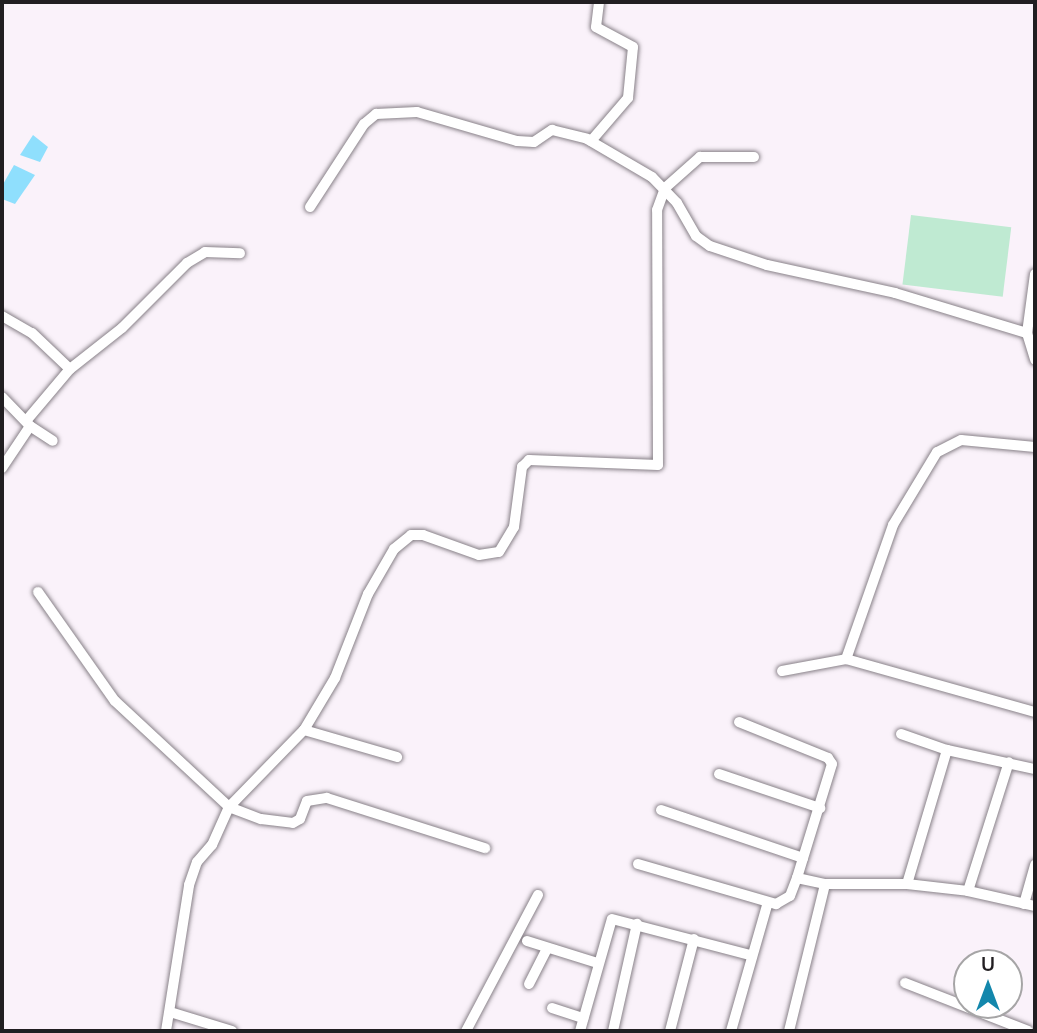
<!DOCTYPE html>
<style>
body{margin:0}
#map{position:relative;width:1037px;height:1033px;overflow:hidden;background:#faf2fa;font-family:"Nunito Sans",sans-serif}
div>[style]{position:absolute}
.green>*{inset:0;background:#bfead2;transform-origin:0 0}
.water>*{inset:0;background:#8fdffd}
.roads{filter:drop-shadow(0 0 2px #888188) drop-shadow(0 0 2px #888188)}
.minor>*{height:10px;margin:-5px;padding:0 5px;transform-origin:5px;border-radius:5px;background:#fff}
span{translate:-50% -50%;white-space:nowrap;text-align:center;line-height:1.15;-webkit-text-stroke:5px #fff;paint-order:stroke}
.frame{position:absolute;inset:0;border:4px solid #211e21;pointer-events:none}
.north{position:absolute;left:953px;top:949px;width:70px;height:70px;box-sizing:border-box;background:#fff;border:2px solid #a6a5a6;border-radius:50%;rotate:0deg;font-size:19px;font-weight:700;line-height:28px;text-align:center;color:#211e21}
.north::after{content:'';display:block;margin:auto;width:24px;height:32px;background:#1387ac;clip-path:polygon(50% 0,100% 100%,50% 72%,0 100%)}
</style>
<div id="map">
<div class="green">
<div style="left:911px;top:215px;width:101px;height:70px;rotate:7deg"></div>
</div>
<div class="water">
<div style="clip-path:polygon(33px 135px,48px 147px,40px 162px,20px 155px)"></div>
<div style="clip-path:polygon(14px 165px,35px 175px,15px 204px,2px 199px,2px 186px)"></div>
</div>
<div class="roads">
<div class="minor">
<div style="left:591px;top:141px;width:57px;rotate:-49.3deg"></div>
<div style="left:628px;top:98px;width:51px;rotate:-84.4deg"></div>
<div style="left:633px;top:47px;width:42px;rotate:-151.6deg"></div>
<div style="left:596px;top:27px;width:25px;rotate:-83deg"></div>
<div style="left:310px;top:207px;width:99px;rotate:-57deg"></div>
<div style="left:364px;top:124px;width:16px;rotate:-40deg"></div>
<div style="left:376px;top:114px;width:41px;rotate:-2.8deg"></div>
<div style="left:417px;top:112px;width:104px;rotate:16.2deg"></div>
<div style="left:517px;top:141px;width:17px;rotate:3deg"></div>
<div style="left:534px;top:142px;width:22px;rotate:-34deg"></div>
<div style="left:552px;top:130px;width:36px;rotate:14deg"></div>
<div style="left:587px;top:139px;width:75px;rotate:30.3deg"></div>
<div style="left:652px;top:177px;width:36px;rotate:46deg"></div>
<div style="left:677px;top:203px;width:38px;rotate:60deg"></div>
<div style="left:696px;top:236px;width:17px;rotate:36deg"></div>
<div style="left:710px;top:246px;width:60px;rotate:18.4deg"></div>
<div style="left:767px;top:265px;width:131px;rotate:12.3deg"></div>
<div style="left:895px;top:293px;width:138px;rotate:16.9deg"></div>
<div style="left:1035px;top:274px;width:60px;rotate:97.7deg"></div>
<div style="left:1027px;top:333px;width:28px;rotate:73deg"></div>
<div style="left:2px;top:316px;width:34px;rotate:30deg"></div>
<div style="left:32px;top:333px;width:52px;rotate:43.5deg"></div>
<div style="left:2px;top:397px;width:40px;rotate:46deg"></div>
<div style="left:30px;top:426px;width:27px;rotate:33deg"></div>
<div style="left:26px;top:421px;width:68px;rotate:-49.8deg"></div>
<div style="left:70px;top:369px;width:66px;rotate:-38.3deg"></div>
<div style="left:122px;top:328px;width:92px;rotate:-45deg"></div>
<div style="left:187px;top:263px;width:21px;rotate:-31deg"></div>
<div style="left:205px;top:252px;width:35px;rotate:2deg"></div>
<div style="left:1035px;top:447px;width:74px;rotate:-174.6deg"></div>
<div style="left:961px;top:440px;width:27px;rotate:153deg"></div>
<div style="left:937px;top:452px;width:85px;rotate:121.1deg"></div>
<div style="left:893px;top:525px;width:142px;rotate:109.3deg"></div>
<div style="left:846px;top:659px;width:196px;rotate:15.7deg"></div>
<div style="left:2px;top:468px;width:50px;rotate:-56.3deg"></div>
<div style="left:38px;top:592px;width:133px;rotate:54.8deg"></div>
<div style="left:115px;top:701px;width:156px;rotate:42.9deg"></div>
<div style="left:229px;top:807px;width:34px;rotate:21deg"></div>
<div style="left:261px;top:819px;width:32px;rotate:7deg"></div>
<div style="left:293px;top:823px;width:8px;rotate:-30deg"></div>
<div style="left:300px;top:819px;width:19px;rotate:-69deg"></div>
<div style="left:307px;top:801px;width:20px;rotate:-9deg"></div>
<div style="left:327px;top:798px;width:166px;rotate:17.6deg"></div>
<div style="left:782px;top:671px;width:65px;rotate:-10.6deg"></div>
<div style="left:739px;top:722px;width:96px;rotate:22deg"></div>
<div style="left:828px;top:758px;width:7px;rotate:56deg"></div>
<div style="left:832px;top:764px;width:119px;rotate:107.1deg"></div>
<div style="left:797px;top:878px;width:29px;rotate:12deg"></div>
<div style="left:825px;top:884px;width:82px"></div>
<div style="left:907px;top:884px;width:61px;rotate:6.5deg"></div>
<div style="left:968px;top:891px;width:69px;rotate:12.6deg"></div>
<div style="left:304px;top:730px;width:97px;rotate:16.2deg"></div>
<div style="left:901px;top:734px;width:49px;rotate:19.2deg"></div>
<div style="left:947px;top:750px;width:90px;rotate:12.2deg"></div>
<div style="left:719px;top:774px;width:107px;rotate:18.6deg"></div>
<div style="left:661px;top:810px;width:150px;rotate:18.7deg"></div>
<div style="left:638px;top:864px;width:144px;rotate:16.2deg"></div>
<div style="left:776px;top:904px;width:16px;rotate:-30deg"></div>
<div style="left:790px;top:896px;width:19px;rotate:-69deg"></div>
<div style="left:907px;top:884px;width:140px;rotate:-73.4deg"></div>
<div style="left:968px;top:891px;width:135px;rotate:-72.4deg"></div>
<div style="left:1024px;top:904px;width:41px;rotate:-74.2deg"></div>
<div style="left:527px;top:941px;width:73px;rotate:17.4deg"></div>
<div style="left:905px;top:983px;width:132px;rotate:21.3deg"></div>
<div style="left:529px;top:984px;width:38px;rotate:-63deg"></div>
<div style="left:552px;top:1008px;width:33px;rotate:18deg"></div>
<div style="left:170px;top:1012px;width:65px;rotate:17deg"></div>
<div style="left:166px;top:1031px;width:148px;rotate:-81deg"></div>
<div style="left:189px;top:885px;width:24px;rotate:-71deg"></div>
<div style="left:197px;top:862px;width:23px;rotate:-49deg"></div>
<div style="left:212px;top:845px;width:42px;rotate:-65.9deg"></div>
<div style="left:229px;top:807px;width:107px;rotate:-45.8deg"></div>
<div style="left:304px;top:730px;width:61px;rotate:-59.2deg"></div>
<div style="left:335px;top:678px;width:90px;rotate:-68.6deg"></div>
<div style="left:368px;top:594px;width:52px;rotate:-60deg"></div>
<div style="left:394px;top:549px;width:22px;rotate:-39deg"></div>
<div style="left:411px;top:535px;width:12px"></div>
<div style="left:423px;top:535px;width:59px;rotate:19.7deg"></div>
<div style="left:479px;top:555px;width:20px;rotate:-9deg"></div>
<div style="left:499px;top:552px;width:29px;rotate:-59deg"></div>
<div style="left:514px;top:527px;width:61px;rotate:-82.4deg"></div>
<div style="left:522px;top:467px;width:10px;rotate:-45deg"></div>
<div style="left:529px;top:460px;width:129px;rotate:2.2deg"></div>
<div style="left:658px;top:465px;width:255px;rotate:-90.2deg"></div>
<div style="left:657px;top:210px;width:23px;rotate:-70deg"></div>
<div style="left:665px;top:188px;width:47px;rotate:-41.5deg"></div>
<div style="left:700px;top:157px;width:54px"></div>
<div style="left:466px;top:1031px;width:154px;rotate:-62.1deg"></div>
<div style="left:580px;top:1031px;width:116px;rotate:-74.1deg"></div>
<div style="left:612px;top:919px;width:143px;rotate:14.6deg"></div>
<div style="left:613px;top:1031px;width:110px;rotate:-77.4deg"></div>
<div style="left:670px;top:1031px;width:95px;rotate:-75.4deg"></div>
<div style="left:731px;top:1031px;width:134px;rotate:-74deg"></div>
<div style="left:789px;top:1031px;width:151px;rotate:-76.2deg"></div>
</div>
</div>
<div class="frame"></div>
<div class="north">U</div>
</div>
